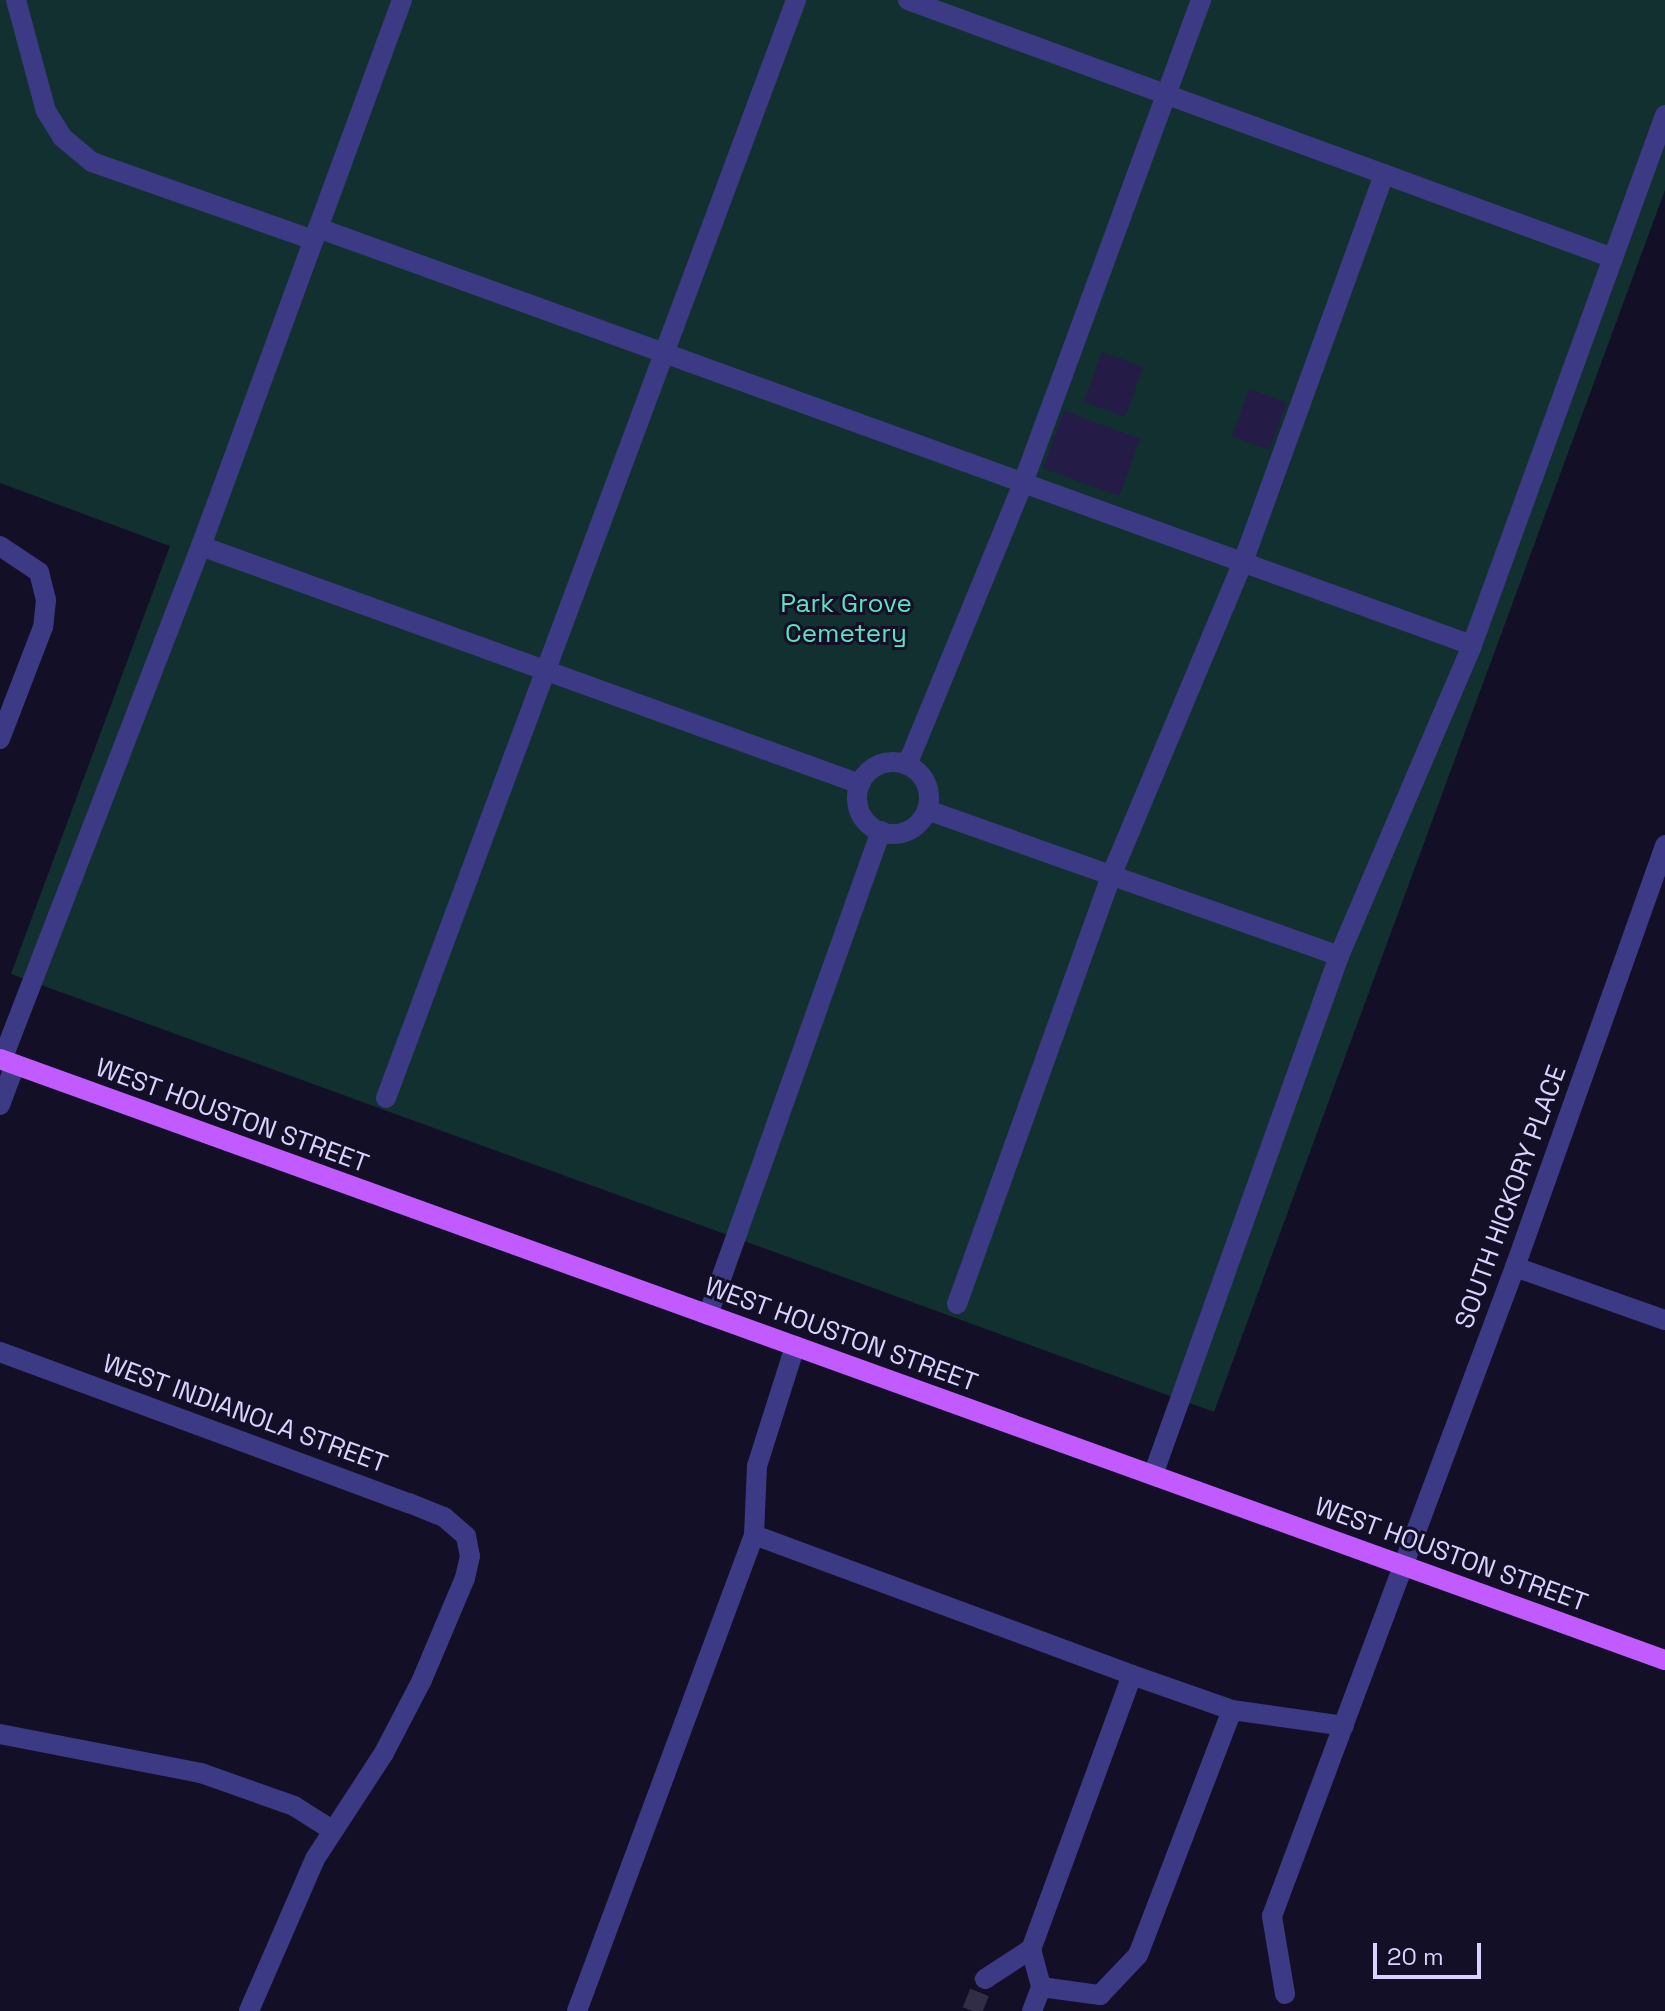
<!DOCTYPE html>
<style>
body{margin:0}
#map{position:relative;width:1665px;height:2011px;overflow:hidden;background:#130f26;font-family:"Space Grotesk",sans-serif}
div>[style]{position:absolute}
.green>*{inset:0;background:#12302f}
.building>*{inset:0;background:#241b47;transform-origin:0 0}
.minor-tunnel>*{height:20px;margin-top:-10px;transform-origin:0;background:repeating-linear-gradient(90deg,#312d47 0 20px,transparent 0 30px)}
.minor>*{height:20px;margin:-10px;padding:0 10px;transform-origin:10px;border-radius:10px;background:#3d3a85}
.minor>.ring{margin:-10px;padding:0;box-sizing:content-box;background:none;border:20px solid #3d3a85;border-radius:50%}
.major>*{height:20px;margin:-10px;padding:0 10px;transform-origin:10px;border-radius:10px;background:#c25bff}
span{translate:-50% -50%;white-space:nowrap;text-align:center;line-height:1.15;-webkit-text-stroke:6px #130f26;paint-order:stroke}
.park-label{font-size:26px;color:#5fe0c0}
.street-label{font-size:26px;color:#d9d4ff}
.scale{position:absolute;left:1373px;top:1943px;width:108px;height:36px;box-sizing:border-box;border:4px solid #d9d4ff;border-top:0;padding-left:10px;font-size:24px;line-height:28px;white-space:nowrap;color:#d9d4ff;-webkit-text-stroke:6px #130f26;paint-order:stroke}
</style>
<div id="map">
<div class="green">
<div style="clip-path:polygon(0 0,1665px 0,1665px 190px,1214px 1412px,11px 974px,170px 546px,0 483px)"></div>
</div>
<div class="building">
<div style="left:1102px;top:352px;width:44px;height:53px;rotate:20deg"></div>
<div style="left:1249px;top:389px;width:40px;height:50px;rotate:20deg"></div>
<div style="left:1064px;top:411px;width:81px;height:61px;rotate:20deg"></div>
</div>
<div class="minor-tunnel">
<div style="left:972px;top:2011px;width:35px;rotate:-68deg"></div>
</div>
<div class="minor">
<div style="left:16px;top:0;width:115px;rotate:74.9deg"></div>
<div style="left:46px;top:111px;width:31px;rotate:58deg"></div>
<div style="left:62px;top:137px;width:39px;rotate:40deg"></div>
<div style="left:92px;top:162px;width:235px;rotate:19.4deg"></div>
<div style="left:908px;top:0;width:751px;rotate:20.1deg"></div>
<div style="left:318px;top:228px;width:1227px;rotate:19.87deg"></div>
<div style="left:0;top:546px;width:47px;rotate:33.7deg"></div>
<div style="left:39px;top:572px;width:29px;rotate:76deg"></div>
<div style="left:46px;top:600px;width:27px;rotate:96deg"></div>
<div style="left:43px;top:627px;width:120px;rotate:111deg"></div>
<div style="left:201px;top:546px;width:701px;rotate:19.86deg"></div>
<div class="ring" style="left:857px;top:762px;width:52px;height:52px"></div>
<div style="left:907px;top:765px;width:305px;rotate:-67.6deg"></div>
<div style="left:1023px;top:483px;width:515px;rotate:-69.77deg"></div>
<div style="left:927px;top:810px;width:437px;rotate:19.5deg"></div>
<div style="left:2px;top:1060px;width:551px;rotate:-68.84deg"></div>
<div style="left:201px;top:546px;width:582px;rotate:-69.79deg"></div>
<div style="left:386px;top:1098px;width:1172px;rotate:-69.52deg"></div>
<div style="left:0;top:1105px;width:43px;rotate:-69.4deg"></div>
<div style="left:1515px;top:1267px;width:159px;rotate:19.5deg"></div>
<div style="left:957px;top:1304px;width:455px;rotate:-70.2deg"></div>
<div style="left:1111px;top:876px;width:341px;rotate:-67.2deg"></div>
<div style="left:1243px;top:562px;width:413px;rotate:-70deg"></div>
<div style="left:708px;top:1315px;width:514px;rotate:-70.33deg"></div>
<div style="left:0;top:1352px;width:436px;rotate:20.3deg"></div>
<div style="left:409px;top:1503px;width:38px;rotate:22deg"></div>
<div style="left:444px;top:1517px;width:29px;rotate:41deg"></div>
<div style="left:466px;top:1536px;width:20px;rotate:79deg"></div>
<div style="left:470px;top:1556px;width:23px;rotate:103deg"></div>
<div style="left:465px;top:1578px;width:111px;rotate:112.9deg"></div>
<div style="left:422px;top:1680px;width:82px;rotate:117.5deg"></div>
<div style="left:384px;top:1753px;width:126px;rotate:123.1deg"></div>
<div style="left:315px;top:1859px;width:166px;rotate:113.5deg"></div>
<div style="left:1153px;top:1475px;width:551px;rotate:-70.28deg"></div>
<div style="left:1339px;top:956px;width:338px;rotate:-66.8deg"></div>
<div style="left:1472px;top:645px;width:564px;rotate:-69.99deg"></div>
<div style="left:754px;top:1535px;width:403px;rotate:20.3deg"></div>
<div style="left:1232px;top:1710px;width:106px;rotate:-160.7deg"></div>
<div style="left:1132px;top:1675px;width:292px;rotate:110.2deg"></div>
<div style="left:1031px;top:1949px;width:39px;rotate:75deg"></div>
<div style="left:1041px;top:1987px;width:60px;rotate:7.7deg"></div>
<div style="left:1100px;top:1995px;width:55px;rotate:-46.5deg"></div>
<div style="left:1138px;top:1955px;width:262px;rotate:-69deg"></div>
<div style="left:1232px;top:1710px;width:113px;rotate:8.1deg"></div>
<div style="left:0;top:1734px;width:205px;rotate:11deg"></div>
<div style="left:201px;top:1773px;width:99px;rotate:19.5deg"></div>
<div style="left:294px;top:1806px;width:45px;rotate:32.3deg"></div>
<div style="left:985px;top:1979px;width:55px;rotate:-33.1deg"></div>
<div style="left:1285px;top:1994px;width:79px;rotate:-99.5deg"></div>
<div style="left:1272px;top:1916px;width:693px;rotate:-69.47deg"></div>
<div style="left:1515px;top:1267px;width:448px;rotate:-70.4deg"></div>
<div style="left:577px;top:2011px;width:508px;rotate:-69.6deg"></div>
<div style="left:754px;top:1535px;width:69px;rotate:-87.5deg"></div>
<div style="left:757px;top:1466px;width:126px;rotate:-72.4deg"></div>
<div style="left:1032px;top:2011px;width:26px;rotate:-69deg"></div>
</div>
<div class="major">
<div style="left:0;top:1059px;width:1770px;rotate:19.85deg"></div>
</div>
<div class="park-label">
<span style="left:846px;top:619px">Park Grove<br>Cemetery</span>
</div>
<div class="street-label">
<span style="left:232px;top:1116px;rotate:20deg">WEST HOUSTON STREET</span>
<span style="left:1511px;top:1197px;rotate:-70deg">SOUTH HICKORY PLACE</span>
<span style="left:841px;top:1335px;rotate:20deg">WEST HOUSTON STREET</span>
<span style="left:245px;top:1414px;rotate:20deg">WEST INDIANOLA STREET</span>
<span style="left:1451px;top:1555px;rotate:20deg">WEST HOUSTON STREET</span>
</div>
<div class="scale">20 m</div>
</div>
